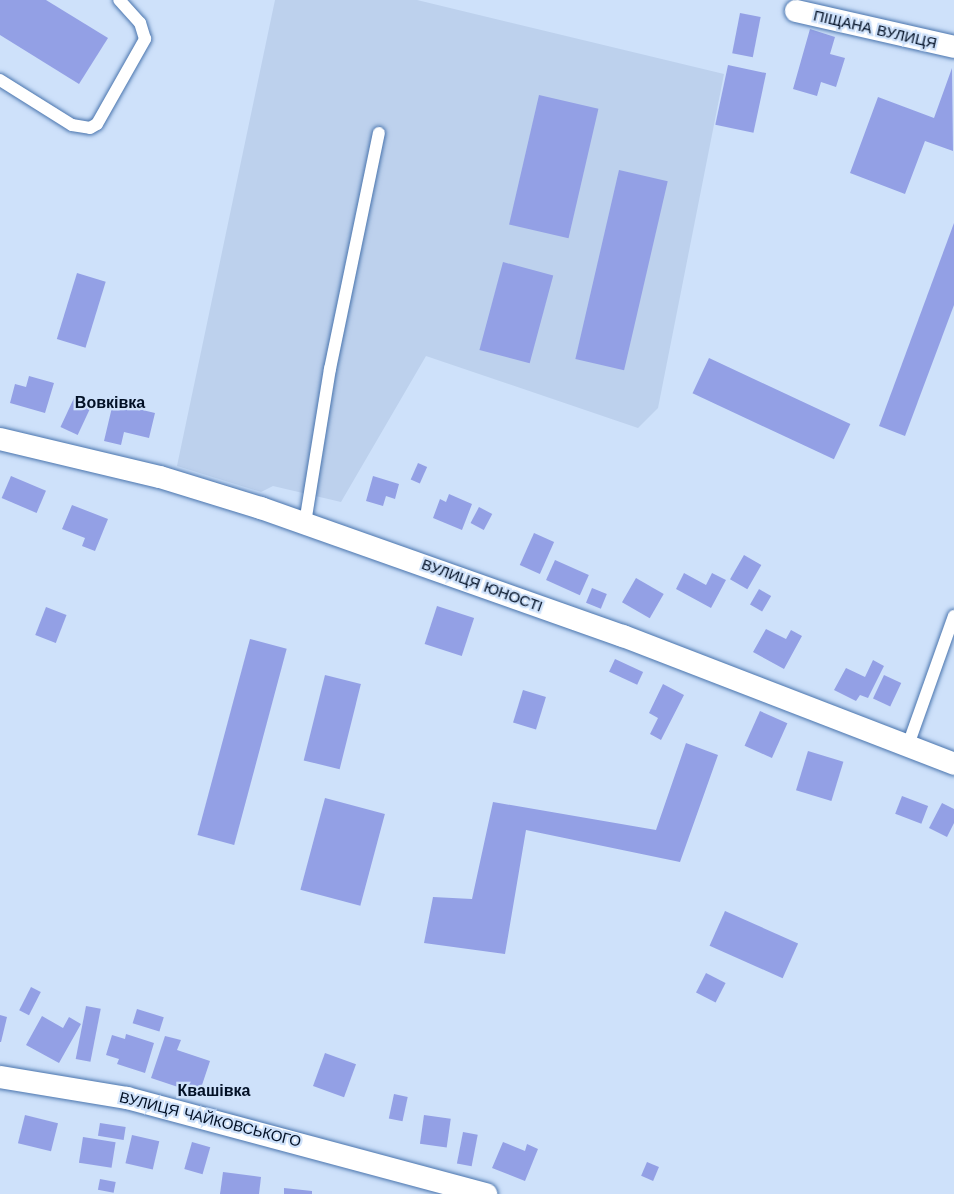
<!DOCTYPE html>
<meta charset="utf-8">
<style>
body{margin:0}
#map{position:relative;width:954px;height:1194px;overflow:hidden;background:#cee1fa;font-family:"Work Sans",sans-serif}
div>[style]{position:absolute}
.built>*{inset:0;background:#bdd1ed}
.building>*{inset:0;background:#93a0e5;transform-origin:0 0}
.roads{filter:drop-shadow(0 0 2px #4974ad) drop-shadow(0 0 2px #4974ad)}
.service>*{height:12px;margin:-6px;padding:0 6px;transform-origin:6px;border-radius:6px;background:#fff}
.minor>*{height:22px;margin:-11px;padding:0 11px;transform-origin:11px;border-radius:11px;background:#fff}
span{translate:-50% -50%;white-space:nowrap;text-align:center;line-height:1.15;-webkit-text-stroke:4.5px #cee1fa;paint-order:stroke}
.street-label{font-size:15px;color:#021025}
.neighbourhood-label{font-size:16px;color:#021025;font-weight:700}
</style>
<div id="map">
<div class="built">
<div style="clip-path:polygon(275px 0,417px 0,724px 74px,658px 408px,638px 428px,426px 356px,341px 502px,273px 486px,261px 492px,177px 466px)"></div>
</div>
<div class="building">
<div style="clip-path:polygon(0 0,46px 0,108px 38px,79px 84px,0 35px)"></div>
<div style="left:740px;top:13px;width:21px;height:41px;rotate:11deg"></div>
<div style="clip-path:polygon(810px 29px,835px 37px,830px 54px,845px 58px,836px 87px,821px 82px,817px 96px,793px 89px)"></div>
<div style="left:728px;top:65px;width:39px;height:61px;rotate:12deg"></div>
<div style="clip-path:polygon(952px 68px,953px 151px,925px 141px,905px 194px,850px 173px,878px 97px,934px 118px)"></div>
<div style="left:539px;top:95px;width:61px;height:133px;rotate:13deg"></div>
<div style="left:619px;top:170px;width:50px;height:194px;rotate:13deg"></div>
<div style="clip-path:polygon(954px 223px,954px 305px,905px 436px,879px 426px)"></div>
<div style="left:503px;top:262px;width:52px;height:91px;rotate:15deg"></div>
<div style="left:77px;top:273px;width:30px;height:69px;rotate:17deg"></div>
<div style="left:709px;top:358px;width:156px;height:39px;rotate:25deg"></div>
<div style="clip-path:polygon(29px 376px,54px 383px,45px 413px,10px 403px,15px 384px,26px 387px)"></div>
<div style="left:74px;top:398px;width:19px;height:32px;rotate:25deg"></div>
<div style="clip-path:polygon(113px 403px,155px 413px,149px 438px,124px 432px,121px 445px,104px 441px)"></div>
<div style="left:418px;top:463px;width:10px;height:18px;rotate:24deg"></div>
<div style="left:11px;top:476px;width:38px;height:24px;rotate:23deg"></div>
<div style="clip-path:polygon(373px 476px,399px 484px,395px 499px,386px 496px,383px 506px,366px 501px)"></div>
<div style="clip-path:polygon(449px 494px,472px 504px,462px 530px,433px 518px,440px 499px,446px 502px)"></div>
<div style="clip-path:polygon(72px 505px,108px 519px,95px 551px,82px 546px,85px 538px,62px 529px)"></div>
<div style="left:479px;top:507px;width:15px;height:18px;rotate:28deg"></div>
<div style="left:534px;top:533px;width:22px;height:35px;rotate:24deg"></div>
<div style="left:744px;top:555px;width:20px;height:28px;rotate:30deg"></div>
<div style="left:555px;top:560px;width:37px;height:22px;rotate:24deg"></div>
<div style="clip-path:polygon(684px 573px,706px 585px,712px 573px,726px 580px,711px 608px,676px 589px)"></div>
<div style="left:636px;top:578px;width:32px;height:28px;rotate:30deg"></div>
<div style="left:592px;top:588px;width:16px;height:16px;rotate:22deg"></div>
<div style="left:759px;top:589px;width:14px;height:18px;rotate:30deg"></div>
<div style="left:437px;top:606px;width:39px;height:40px;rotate:18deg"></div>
<div style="left:46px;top:607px;width:22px;height:30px;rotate:21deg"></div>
<div style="clip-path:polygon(766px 629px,786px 639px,791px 630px,802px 636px,784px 669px,753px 652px)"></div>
<div style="left:250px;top:639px;width:38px;height:203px;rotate:15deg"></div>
<div style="left:615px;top:659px;width:31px;height:14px;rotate:25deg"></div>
<div style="clip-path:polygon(873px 660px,884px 666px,868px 698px,860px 695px,856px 701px,834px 690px,846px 668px,865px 677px)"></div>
<div style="left:325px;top:675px;width:37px;height:88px;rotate:14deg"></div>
<div style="left:884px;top:675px;width:19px;height:26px;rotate:25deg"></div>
<div style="clip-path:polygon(663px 684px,684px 695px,661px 740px,650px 734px,658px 718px,649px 713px)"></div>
<div style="left:523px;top:690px;width:24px;height:34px;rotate:17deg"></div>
<div style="left:760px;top:711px;width:30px;height:38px;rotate:24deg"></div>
<div style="clip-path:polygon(686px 743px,718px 755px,680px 862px,526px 830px,505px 954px,424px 943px,433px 897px,472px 899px,493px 802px,656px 830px)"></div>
<div style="left:808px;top:751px;width:37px;height:41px;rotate:17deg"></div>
<div style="left:902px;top:796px;width:28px;height:19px;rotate:21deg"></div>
<div style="left:325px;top:798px;width:62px;height:95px;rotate:15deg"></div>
<div style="clip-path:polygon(942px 803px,954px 809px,954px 823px,947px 837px,929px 828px)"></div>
<div style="left:725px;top:911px;width:80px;height:38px;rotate:24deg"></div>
<div style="left:706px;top:973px;width:22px;height:22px;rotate:27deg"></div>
<div style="left:31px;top:987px;width:11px;height:26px;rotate:27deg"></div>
<div style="left:86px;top:1006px;width:15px;height:54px;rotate:11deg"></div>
<div style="left:137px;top:1009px;width:28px;height:15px;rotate:17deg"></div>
<div style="clip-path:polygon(0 1015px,7px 1017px,1px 1042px,0 1042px)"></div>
<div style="clip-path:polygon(42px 1016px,63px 1028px,69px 1017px,81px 1024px,59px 1063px,26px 1045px)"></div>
<div style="clip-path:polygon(126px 1034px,154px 1043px,145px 1073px,117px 1064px,119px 1059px,106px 1055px,112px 1035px,125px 1039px)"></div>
<div style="clip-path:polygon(165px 1036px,181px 1040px,177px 1050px,210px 1061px,199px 1094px,151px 1078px)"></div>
<div style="left:325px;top:1053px;width:33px;height:35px;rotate:20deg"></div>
<div style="left:394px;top:1094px;width:14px;height:25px;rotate:12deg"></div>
<div style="left:25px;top:1115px;width:34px;height:29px;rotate:14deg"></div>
<div style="left:424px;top:1115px;width:27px;height:29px;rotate:8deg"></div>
<div style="left:100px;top:1123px;width:26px;height:13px;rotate:9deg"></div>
<div style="left:463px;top:1132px;width:15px;height:32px;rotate:11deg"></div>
<div style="left:132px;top:1135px;width:28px;height:29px;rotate:13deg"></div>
<div style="left:83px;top:1137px;width:33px;height:26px;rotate:9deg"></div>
<div style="left:192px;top:1142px;width:19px;height:28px;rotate:16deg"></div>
<div style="clip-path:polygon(503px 1142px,525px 1151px,527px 1144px,538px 1149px,525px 1181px,492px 1168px)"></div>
<div style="left:647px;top:1162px;width:13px;height:15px;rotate:23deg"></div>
<div style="clip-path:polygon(223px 1172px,261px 1177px,259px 1194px,220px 1194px)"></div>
<div style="left:100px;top:1179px;width:16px;height:11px;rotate:11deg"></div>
<div style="clip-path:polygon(284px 1188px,312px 1191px,312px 1194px,284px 1194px)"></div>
</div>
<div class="roads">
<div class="service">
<div style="left:0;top:80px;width:85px;rotate:32deg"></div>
<div style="left:72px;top:125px;width:18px;rotate:9deg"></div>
<div style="left:90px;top:128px;width:8px;rotate:-30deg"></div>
<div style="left:97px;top:124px;width:98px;rotate:-60.5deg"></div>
<div style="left:145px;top:39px;width:17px;rotate:-107deg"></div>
<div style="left:140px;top:23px;width:31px;rotate:-132deg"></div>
<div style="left:305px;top:523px;width:156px;rotate:-80.8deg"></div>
<div style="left:330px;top:369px;width:241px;rotate:-78.3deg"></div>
<div style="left:908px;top:745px;width:137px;rotate:-70.4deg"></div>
</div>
<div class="minor">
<div style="left:796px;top:11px;width:162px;rotate:12.8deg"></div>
<div style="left:0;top:439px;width:164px;rotate:13.4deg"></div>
<div style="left:160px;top:477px;width:106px;rotate:17.1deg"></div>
<div style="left:261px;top:508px;width:384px;rotate:19.5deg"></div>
<div style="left:623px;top:636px;width:355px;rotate:21.1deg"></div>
<div style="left:0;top:1077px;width:129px;rotate:9.4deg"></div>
<div style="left:127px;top:1098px;width:372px;rotate:15deg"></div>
</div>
</div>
<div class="street-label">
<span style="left:875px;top:30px;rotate:13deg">ПІЩАНА ВУЛИЦЯ</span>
<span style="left:482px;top:586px;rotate:20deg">ВУЛИЦЯ ЮНОСТІ</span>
<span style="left:210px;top:1120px;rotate:14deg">ВУЛИЦЯ ЧАЙКОВСЬКОГО</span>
</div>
<div class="neighbourhood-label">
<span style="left:110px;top:403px">Вовківка</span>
<span style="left:214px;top:1091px">Квашівка</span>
</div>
</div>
